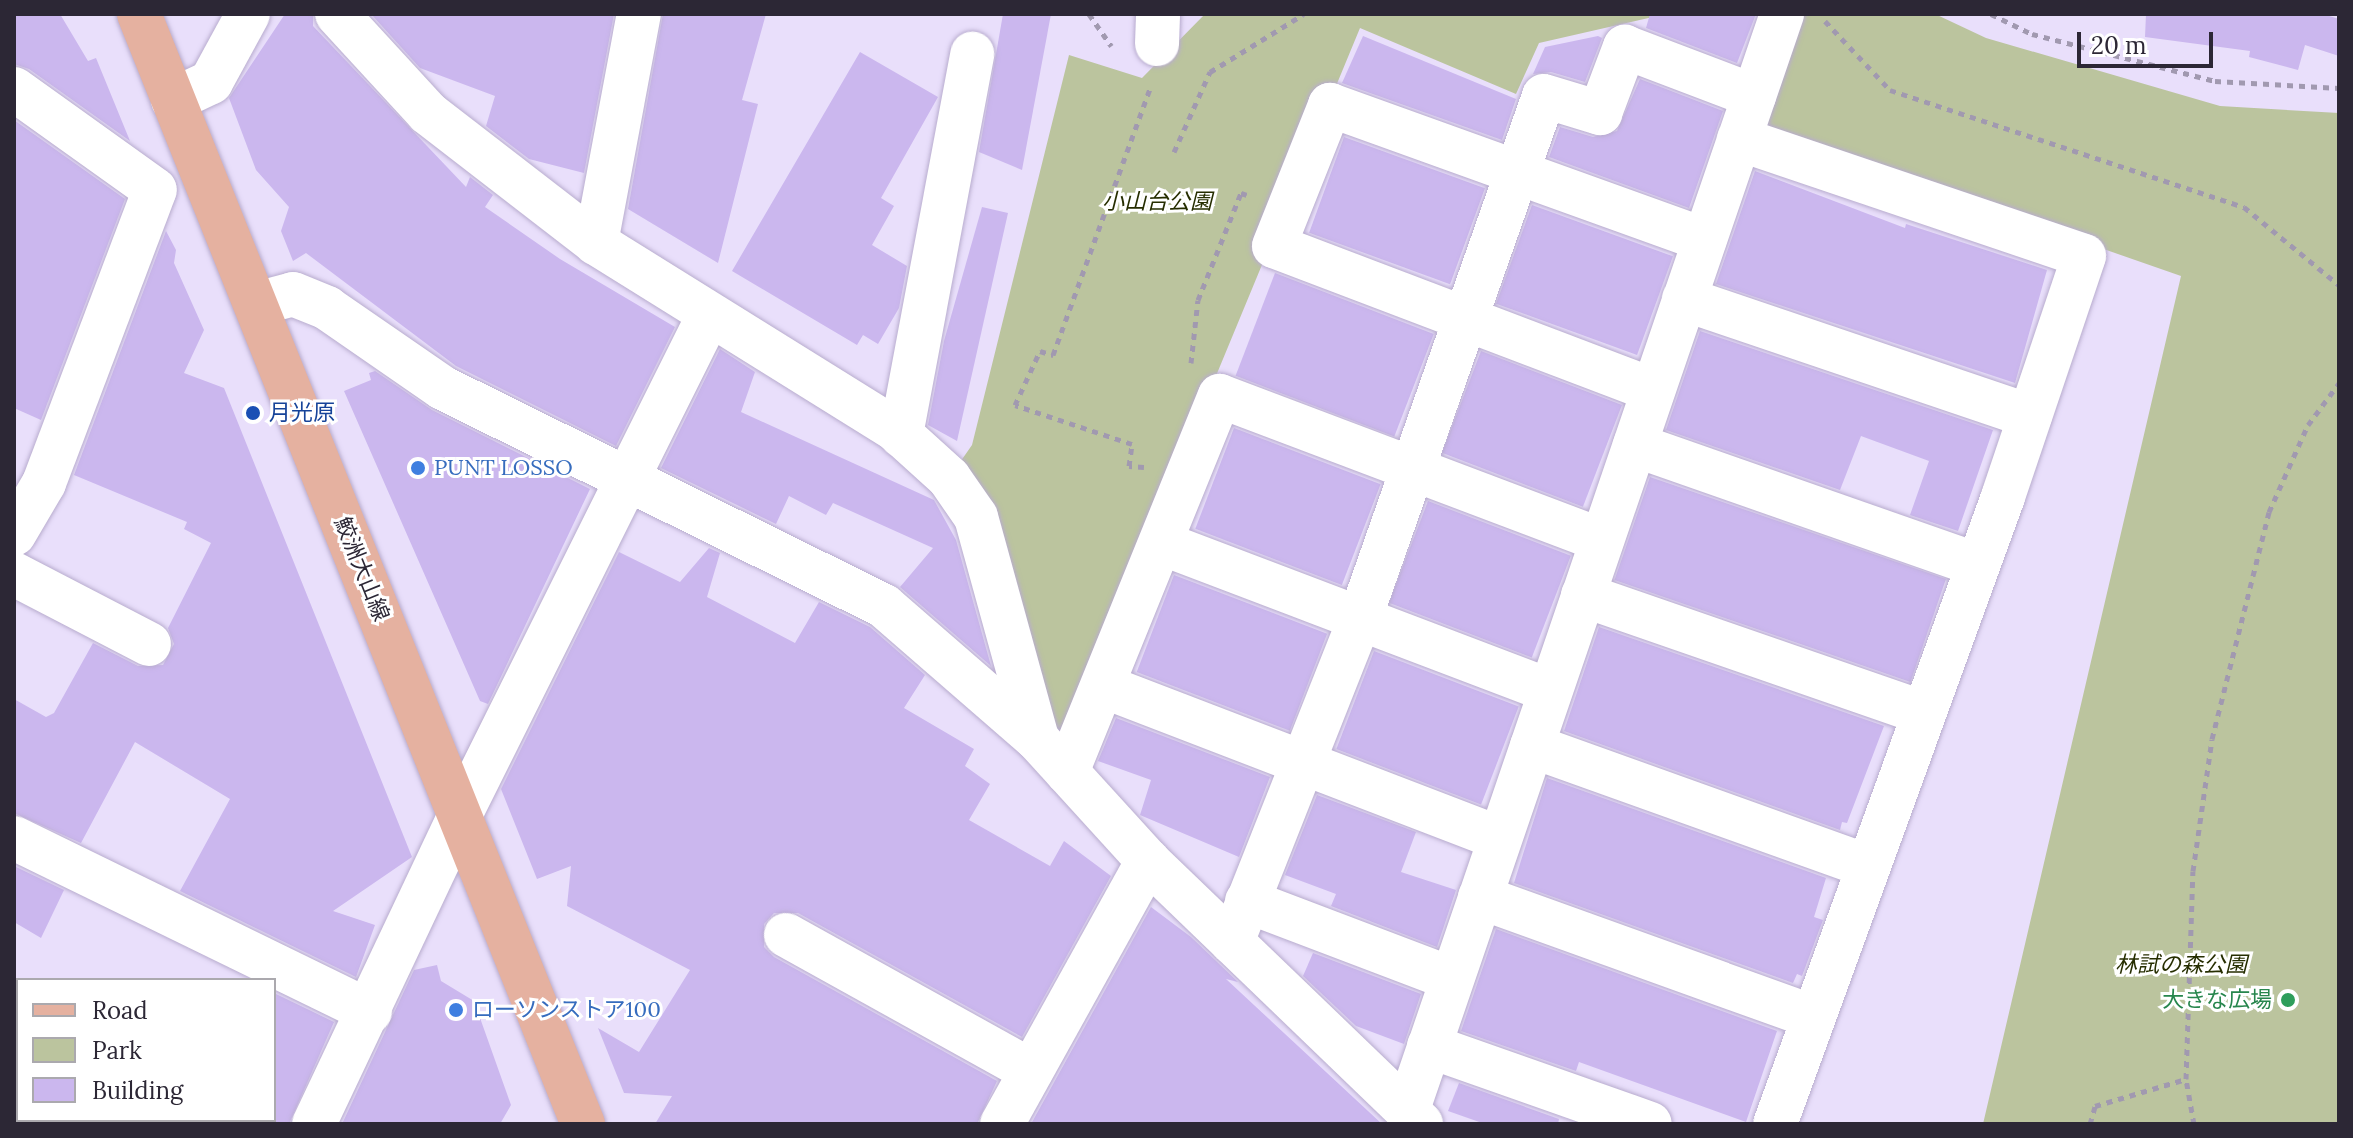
<!DOCTYPE html>
<meta charset="utf-8">
<style>
body{margin:0}
#map{position:relative;width:2353px;height:1138px;overflow:hidden;background:#e9dffb;font-family:Lora,"Noto Sans JP",serif}
div>[style]{position:absolute}
.green>*{inset:0;background:#bbc49e}
.building>*{inset:0;background:#cbb7ee;transform-origin:0 0}
.path>*{height:5px;margin-top:-2.5px;transform-origin:0;background:repeating-linear-gradient(90deg,#a199b0 0 6px,transparent 0 12px)}
.roads{filter:drop-shadow(0 0 2px #b8acce) drop-shadow(0 0 2px #b8acce)}
.minor>*{height:44px;margin:-22px;padding:0 22px;transform-origin:22px;border-radius:22px;background:#fff}
.major>*{height:44px;margin:-22px;padding:0 22px;transform-origin:22px;border-radius:22px;background:#e5b1a0}
.dots>*{width:22px;height:22px;translate:-50% -50%;box-sizing:border-box;border:4px solid #fff;border-radius:50%}
span{translate:-50% -50%;white-space:nowrap;text-align:center;line-height:1.15;-webkit-text-stroke:6px #fff;paint-order:stroke}
.park-label{font-size:22px;color:#262e01;font-style:italic}
.transit-label{font-size:22px;color:#164399}
.left{translate:0 -50%;text-align:left}
.shop-label{font-size:22px;color:#366cbe}
.street-label{font-size:22px;color:#2c2735}
.leisure-label{font-size:22px;color:#27864d}
.right{translate:-100% -50%;text-align:right}
.frame{position:absolute;inset:0;border:16px solid #2c2735;pointer-events:none}
.legend{position:absolute;left:16px;top:978px;width:260px;height:144px;box-sizing:border-box;background:#fff;border:2px solid #aba9ae;margin:0;padding:10px 14px;list-style:none;font-size:24px;color:#2c2735}
.legend li{display:flex;align-items:center;gap:16px;height:40px}
.legend b{width:40px;border:2px solid #aba9ae}
.scale{position:absolute;left:2077px;top:32px;width:136px;height:36px;box-sizing:border-box;border:4px solid #2c2735;border-top:0;padding-left:10px;font-size:24px;line-height:28px;white-space:nowrap;color:#2c2735;-webkit-text-stroke:6px #fff;paint-order:stroke}
</style>
<div id="map">
<div class="green">
<div style="clip-path:polygon(1205px 14px,1666px 14px,1539px 43px,1516px 94px,1360px 28px,1057px 760px,949px 478px,972px 445px,1069px 55px,1142px 78px)"></div>
<div style="clip-path:polygon(1799px 14px,1935px 14px,1986px 38px,2220px 106px,2339px 113px,2339px 1124px,1983px 1124px,2181px 276px,1762px 130px)"></div>
</div>
<div class="building">
<div style="clip-path:polygon(14px 14px,60px 14px,88px 61px,96px 58px,130px 141px,29px 69px,14px 64px)"></div>
<div style="clip-path:polygon(285px 14px,313px 14px,313px 26px,466px 187px,470px 177px,493px 195px,485px 207px,560px 259px,675px 327px,616px 446px,456px 366px,306px 253px,293px 261px,281px 231px,289px 207px,256px 170px,229px 98px)"></div>
<div style="clip-path:polygon(371px 14px,614px 14px,584px 173px,529px 159px,486px 126px,495px 96px,420px 68px)"></div>
<div style="clip-path:polygon(663px 14px,766px 14px,742px 100px,758px 104px,718px 263px,628px 209px)"></div>
<div style="clip-path:polygon(1003px 14px,1051px 14px,1022px 170px,979px 152px)"></div>
<div style="clip-path:polygon(1650px 14px,1756px 14px,1737px 63px,1646px 28px)"></div>
<div style="clip-path:polygon(2146px 14px,2323px 14px,2339px 19px,2339px 56px,2305px 45px,2298px 70px,2249px 57px,2250px 51px,2145px 37px)"></div>
<div style="clip-path:polygon(1363px 36px,1516px 99px,1502px 140px,1342px 83px)"></div>
<div style="clip-path:polygon(1598px 36px,1602px 38px,1585px 82px,1551px 72px,1533px 74px,1545px 47px)"></div>
<div style="clip-path:polygon(860px 52px,938px 97px,881px 198px,894px 206px,872px 245px,907px 266px,899px 308px,878px 344px,863px 335px,857px 345px,732px 271px)"></div>
<div style="clip-path:polygon(1640px 79px,1723px 111px,1689px 208px,1549px 157px,1560px 127px,1593px 137px,1617px 131px)"></div>
<div style="clip-path:polygon(14px 120px,125px 199px,41px 420px,14px 408px)"></div>
<div style="left:1344px;top:137px;width:150px;height:102px;rotate:20deg"></div>
<div style="clip-path:polygon(1755px 171px,1905px 228px,1906px 224px,2047px 270px,2015px 383px,1716px 284px)"></div>
<div style="left:1532px;top:205px;width:150px;height:105px;rotate:20deg"></div>
<div style="clip-path:polygon(982px 207px,1008px 213px,957px 441px,928px 425px,944px 341px)"></div>
<div style="clip-path:polygon(166px 231px,176px 250px,174px 263px,204px 330px,184px 373px,224px 388px,412px 857px,333px 911px,375px 925px,356px 977px,180px 891px,230px 799px,135px 742px,81px 843px,14px 813px,14px 699px,46px 717px,54px 713px,93px 643px,138px 666px,163px 665px,174px 644px,168px 628px,211px 543px,184px 529px,187px 522px,74px 475px)"></div>
<div style="left:1275px;top:273px;width:170px;height:110px;rotate:21deg"></div>
<div style="clip-path:polygon(1700px 331px,1993px 430px,1958px 531px,1910px 515px,1929px 461px,1861px 436px,1840px 490px,1666px 430px)"></div>
<div style="clip-path:polygon(720px 349px,755px 372px,741px 412px,934px 500px,956px 540px,991px 666px,900px 587px,933px 548px,833px 503px,826px 515px,789px 496px,776px 524px,661px 468px)"></div>
<div style="left:1481px;top:351px;width:151px;height:109px;rotate:21deg"></div>
<div style="clip-path:polygon(375px 371px,432px 410px,590px 489px,488px 704px,480px 701px,344px 391px,371px 380px,369px 373px)"></div>
<div style="left:1234px;top:428px;width:157px;height:108px;rotate:21deg"></div>
<div style="left:1650px;top:477px;width:313px;height:109px;rotate:19deg"></div>
<div style="left:1428px;top:501px;width:153px;height:109px;rotate:21deg"></div>
<div style="clip-path:polygon(709px 548px,720px 553px,707px 597px,795px 643px,819px 602px,870px 627px,925px 675px,904px 708px,974px 749px,965px 766px,990px 784px,969px 820px,1050px 866px,1064px 841px,1111px 876px,1022px 1037px,798px 913px,774px 913px,764px 924px,764px 947px,774px 957px,997px 1081px,977px 1124px,655px 1124px,672px 1096px,624px 1093px,598px 1028px,639px 1052px,690px 970px,567px 906px,571px 866px,537px 879px,501px 789px,619px 552px,680px 582px)"></div>
<div style="left:1174px;top:575px;width:164px;height:104px;rotate:21deg"></div>
<div style="clip-path:polygon(1599px 627px,1884px 726px,1847px 823px,1842px 822px,1840px 830px,1564px 731px)"></div>
<div style="left:1374px;top:651px;width:155px;height:105px;rotate:21deg"></div>
<div style="clip-path:polygon(1116px 718px,1270px 777px,1239px 857px,1140px 815px,1151px 780px,1098px 761px)"></div>
<div style="clip-path:polygon(1547px 778px,1826px 878px,1814px 917px,1823px 920px,1802px 976px,1797px 974px,1793px 983px,1514px 883px)"></div>
<div style="clip-path:polygon(1317px 795px,1416px 832px,1401px 872px,1456px 890px,1437px 947px,1331px 906px,1336px 894px,1285px 875px)"></div>
<div style="clip-path:polygon(14px 866px,64px 890px,41px 938px,14px 922px)"></div>
<div style="clip-path:polygon(1151px 907px,1191px 937px,1238px 982px,1226px 979px,1382px 1124px,1031px 1124px)"></div>
<div style="clip-path:polygon(1496px 929px,1777px 1031px,1746px 1122px,1579px 1062px,1576px 1071px,1461px 1031px)"></div>
<div style="clip-path:polygon(1313px 953px,1421px 994px,1404px 1044px,1356px 1026px,1303px 976px)"></div>
<div style="clip-path:polygon(437px 965px,441px 981px,474px 1001px,511px 1105px,500px 1124px,342px 1124px,414px 970px)"></div>
<div style="clip-path:polygon(274px 993px,334px 1022px,289px 1124px,274px 1124px)"></div>
<div style="clip-path:polygon(1459px 1083px,1559px 1119px,1558px 1124px,1485px 1124px,1448px 1111px)"></div>
</div>
<div class="path">
<div style="left:1089px;top:14px;width:39px;rotate:55deg"></div>
<div style="left:1991px;top:14px;width:46px;rotate:26deg"></div>
<div style="left:2032px;top:34px;width:189px;rotate:14.4deg"></div>
<div style="left:2215px;top:81px;width:124px;rotate:3.2deg"></div>
<div style="left:1825px;top:21px;width:95px;rotate:46.7deg"></div>
<div style="left:1890px;top:90px;width:373px;rotate:18.3deg"></div>
<div style="left:2244px;top:207px;width:123px;rotate:39.4deg"></div>
<div style="left:1174px;top:152px;width:88px;rotate:-65.8deg"></div>
<div style="left:1210px;top:72px;width:110px;rotate:-31.7deg"></div>
<div style="left:1191px;top:363px;width:63px;rotate:-83.7deg"></div>
<div style="left:1198px;top:300px;width:115px;rotate:-68.1deg"></div>
<div style="left:1241px;top:193px;width:6px;rotate:18deg"></div>
<div style="left:1144px;top:467px;width:15px;rotate:-176deg"></div>
<div style="left:1129px;top:466px;width:22px;rotate:-82deg"></div>
<div style="left:1132px;top:444px;width:123px;rotate:-161.6deg"></div>
<div style="left:1015px;top:405px;width:60px;rotate:-65.2deg"></div>
<div style="left:1040px;top:351px;width:14px;rotate:17deg"></div>
<div style="left:1053px;top:355px;width:283px;rotate:-70deg"></div>
<div style="left:2090px;top:1124px;width:19px;rotate:-74deg"></div>
<div style="left:2095px;top:1106px;width:95px;rotate:-16.5deg"></div>
<div style="left:2194px;top:1124px;width:46px;rotate:-100.1deg"></div>
<div style="left:2186px;top:1079px;width:208px;rotate:-88.1deg"></div>
<div style="left:2193px;top:871px;width:133px;rotate:-81.8deg"></div>
<div style="left:2212px;top:739px;width:234px;rotate:-75.9deg"></div>
<div style="left:2269px;top:512px;width:95px;rotate:-65.9deg"></div>
<div style="left:2308px;top:425px;width:52px;rotate:-53.6deg"></div>
</div>
<div class="roads">
<div class="minor">
<div style="left:337px;top:14px;width:134px;rotate:47.4deg"></div>
<div style="left:428px;top:113px;width:212px;rotate:37.7deg"></div>
<div style="left:596px;top:243px;width:352px;rotate:31.9deg"></div>
<div style="left:895px;top:429px;width:73px;rotate:42.2deg"></div>
<div style="left:949px;top:478px;width:47px;rotate:55.3deg"></div>
<div style="left:976px;top:517px;width:230px;rotate:74.6deg"></div>
<div style="left:1037px;top:739px;width:165px;rotate:47.7deg"></div>
<div style="left:1148px;top:861px;width:379px;rotate:43.9deg"></div>
<div style="left:1157px;top:44px;width:30px;rotate:-88deg"></div>
<div style="left:14px;top:89px;width:173px;rotate:35.6deg"></div>
<div style="left:173px;top:100px;width:42px;rotate:-25.3deg"></div>
<div style="left:211px;top:82px;width:77px;rotate:-61.4deg"></div>
<div style="left:1739px;top:139px;width:364px;rotate:18.7deg"></div>
<div style="left:2084px;top:256px;width:254px;rotate:108.6deg"></div>
<div style="left:2003px;top:497px;width:667px;rotate:109.98deg"></div>
<div style="left:596px;top:243px;width:233px;rotate:-79.4deg"></div>
<div style="left:1684px;top:299px;width:365px;rotate:18.7deg"></div>
<div style="left:256px;top:304px;width:38px;rotate:-15deg"></div>
<div style="left:293px;top:294px;width:37px;rotate:22deg"></div>
<div style="left:327px;top:308px;width:141px;rotate:34.6deg"></div>
<div style="left:443px;top:388px;width:492px;rotate:26.3deg"></div>
<div style="left:884px;top:606px;width:203px;rotate:41deg"></div>
<div style="left:1653px;top:390px;width:405px;rotate:-159.2deg"></div>
<div style="left:1274px;top:246px;width:152px;rotate:-68.3deg"></div>
<div style="left:1330px;top:105px;width:398px;rotate:19.8deg"></div>
<div style="left:901px;top:435px;width:388px;rotate:-79.4deg"></div>
<div style="left:1635px;top:445px;width:363px;rotate:19.3deg"></div>
<div style="left:14px;top:534px;width:59px;rotate:-59.5deg"></div>
<div style="left:44px;top:483px;width:313px;rotate:-69.3deg"></div>
<div style="left:1161px;top:543px;width:416px;rotate:20.8deg"></div>
<div style="left:14px;top:574px;width:152px;rotate:27.4deg"></div>
<div style="left:1583px;top:595px;width:361px;rotate:19.1deg"></div>
<div style="left:1103px;top:686px;width:425px;rotate:21deg"></div>
<div style="left:1532px;top:746px;width:357px;rotate:19.7deg"></div>
<div style="left:1067px;top:772px;width:406px;rotate:-67.9deg"></div>
<div style="left:1220px;top:396px;width:408px;rotate:20.7deg"></div>
<div style="left:14px;top:838px;width:396px;rotate:26deg"></div>
<div style="left:1480px;top:897px;width:354px;rotate:19.8deg"></div>
<div style="left:1247px;top:901px;width:219px;rotate:20.8deg"></div>
<div style="left:786px;top:935px;width:280px;rotate:29deg"></div>
<div style="left:1232px;top:942px;width:348px;rotate:-68.4deg"></div>
<div style="left:1360px;top:618px;width:553px;rotate:-70.58deg"></div>
<div style="left:1544px;top:96px;width:59px;rotate:16.9deg"></div>
<div style="left:1600px;top:113px;width:71px;rotate:-69.3deg"></div>
<div style="left:1625px;top:47px;width:138px;rotate:20.8deg"></div>
<div style="left:1429px;top:1046px;width:234px;rotate:19.4deg"></div>
<div style="left:1408px;top:1109px;width:1157px;rotate:-71.14deg"></div>
<div style="left:314px;top:1124px;width:344px;rotate:-64.7deg"></div>
<div style="left:461px;top:813px;width:554px;rotate:-63.53deg"></div>
<div style="left:1002px;top:1124px;width:301px;rotate:-61deg"></div>
</div>
<div class="major">
<div style="left:139px;top:14px;width:1196px;rotate:68.2deg"></div>
</div>
</div>
<div class="dots">
<div style="left:253px;top:413px;background:#1a4fb4"></div>
<div style="left:418px;top:468px;background:#3f7fe0"></div>
<div style="left:2288px;top:1000px;background:#2e9e5b"></div>
<div style="left:456px;top:1010px;background:#3f7fe0"></div>
</div>
<div class="park-label">
<span style="left:1157px;top:202px">小山台公園</span>
<span style="left:2181px;top:965px">林試の森公園</span>
</div>
<div class="transit-label">
<span class="left" style="left:269px;top:413px">月光原</span>
</div>
<div class="shop-label">
<span class="left" style="left:434px;top:468px">PUNT LOSSO</span>
<span class="left" style="left:472px;top:1010px">ローソンストア100</span>
</div>
<div class="street-label">
<span style="left:362px;top:569px;rotate:68deg">鮫洲大山線</span>
</div>
<div class="leisure-label">
<span class="right" style="left:2272px;top:1000px">大きな広場</span>
</div>
<div class="frame"></div>
<ul class="legend">
<li><b style="height:10px;background:#e5b1a0"></b>Road</li>
<li><b style="height:22px;background:#bbc49e"></b>Park</li>
<li><b style="height:22px;background:#cbb7ee"></b>Building</li>
</ul>
<div class="scale">20 m</div>
</div>
